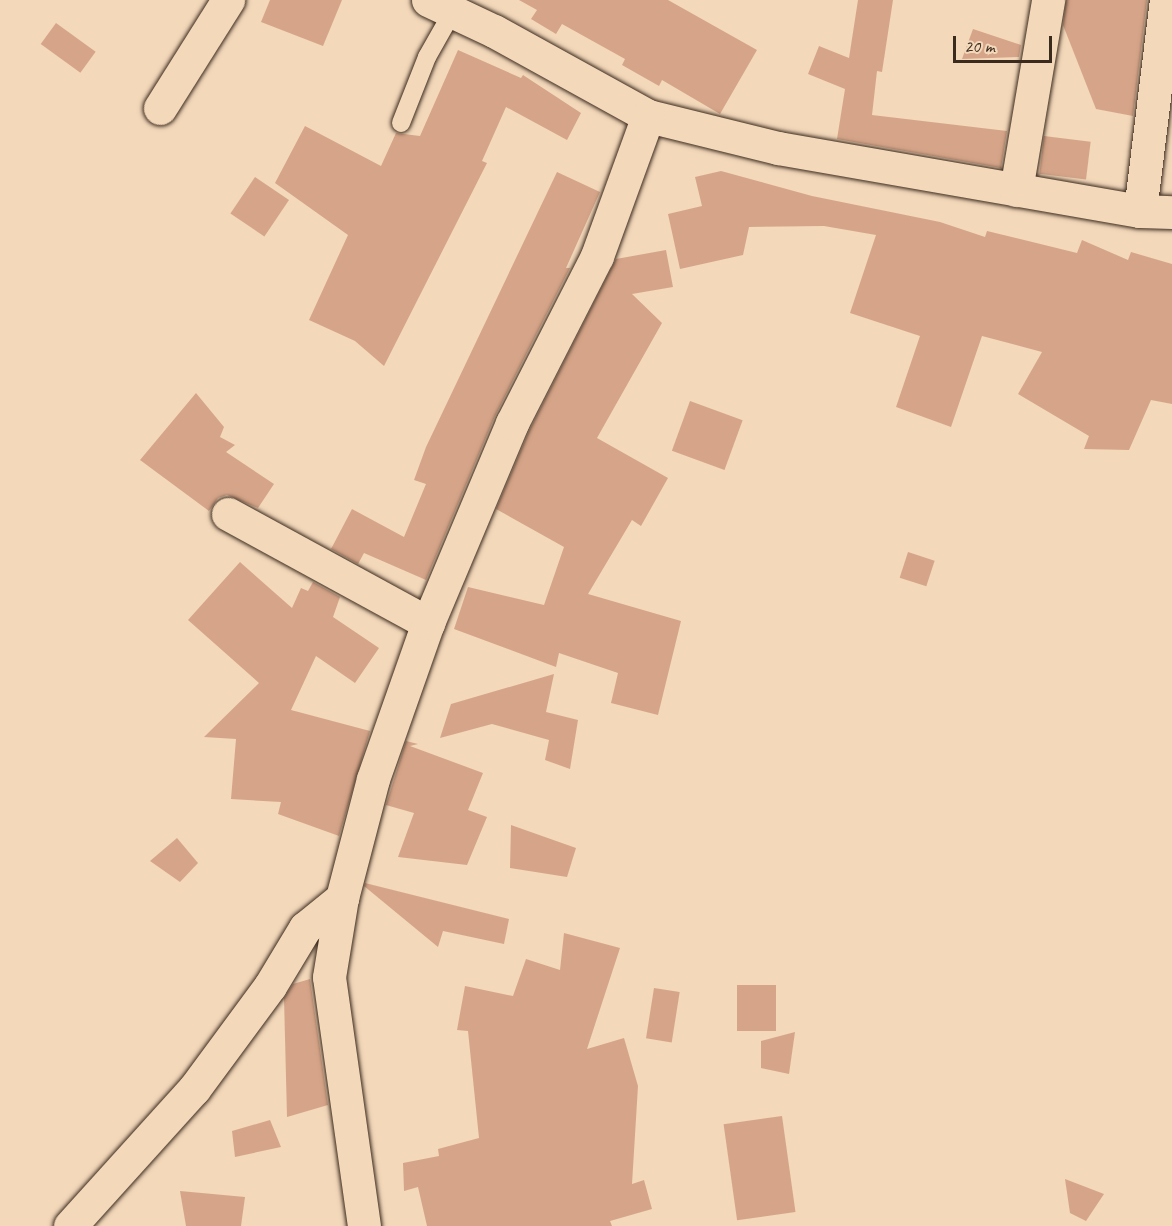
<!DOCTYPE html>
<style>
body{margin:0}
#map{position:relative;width:1172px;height:1226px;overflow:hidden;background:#f3d8ba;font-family:Caveat,sans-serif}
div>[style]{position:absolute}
.building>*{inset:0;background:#d6a589;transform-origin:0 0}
.roads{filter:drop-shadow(0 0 2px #3b2a1e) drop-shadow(0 0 2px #3b2a1e)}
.service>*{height:18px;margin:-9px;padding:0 9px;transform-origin:9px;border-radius:9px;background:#f3d8ba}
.minor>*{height:33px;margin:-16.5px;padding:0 16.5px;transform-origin:16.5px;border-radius:16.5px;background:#f3d8ba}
span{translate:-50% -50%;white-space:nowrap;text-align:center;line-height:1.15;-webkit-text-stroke:6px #f3d8ba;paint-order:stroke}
.scale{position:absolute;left:953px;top:36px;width:99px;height:27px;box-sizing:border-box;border:3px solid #3b2a1e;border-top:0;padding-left:8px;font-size:18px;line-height:21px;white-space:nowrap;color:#3b2a1e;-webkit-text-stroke:4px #f3d8ba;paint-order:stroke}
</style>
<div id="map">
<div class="building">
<div style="clip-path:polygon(270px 0,342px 0,323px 46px,261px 22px)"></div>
<div style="clip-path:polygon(519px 0,668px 0,757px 50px,720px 114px,662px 80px,659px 86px,622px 65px,625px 59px,562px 24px,556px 34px,531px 19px,537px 10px)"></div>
<div style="clip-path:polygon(858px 0,893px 0,882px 72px,877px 71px,872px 115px,1007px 131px,1001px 168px,837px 139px,845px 89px,808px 74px,819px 46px,849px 58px)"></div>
<div style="clip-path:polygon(1066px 0,1147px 0,1133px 116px,1096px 109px,1063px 25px)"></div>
<div style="left:56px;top:23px;width:49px;height:26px;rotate:36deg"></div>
<div style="clip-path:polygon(973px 29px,1021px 45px,1019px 57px,962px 59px)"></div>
<div style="clip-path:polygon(458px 50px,521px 78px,523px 75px,581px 113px,567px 140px,506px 107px,482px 161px,487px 163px,384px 366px,355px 341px,309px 320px,348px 235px,275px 183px,305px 126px,381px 166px,396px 133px,420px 136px)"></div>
<div style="left:1044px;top:136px;width:47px;height:38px;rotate:7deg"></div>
<div style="clip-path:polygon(721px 171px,812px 196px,940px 222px,985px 237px,987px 231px,1077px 253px,1082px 240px,1128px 260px,1131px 252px,1172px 264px,1172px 404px,1151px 400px,1129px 450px,1084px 449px,1089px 436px,1018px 394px,1042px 352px,982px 336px,951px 427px,896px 407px,920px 336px,850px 313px,876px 235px,824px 226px,749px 227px,743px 255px,680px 269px,668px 214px,702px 206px,695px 177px)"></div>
<div style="clip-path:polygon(557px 172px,600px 192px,566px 268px,570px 268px,495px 416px,426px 580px,364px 553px,358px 564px,331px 549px,352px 509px,404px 537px,426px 484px,414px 480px,426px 447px)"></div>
<div style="left:255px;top:177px;width:41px;height:44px;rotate:34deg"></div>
<div style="clip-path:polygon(666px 250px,673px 287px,632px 294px,662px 323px,597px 438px,668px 478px,641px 526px,632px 520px,588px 594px,681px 621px,658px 715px,611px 703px,618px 673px,559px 653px,556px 667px,454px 629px,468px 587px,544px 605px,564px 547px,496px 509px,529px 431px,616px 259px)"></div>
<div style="clip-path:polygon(196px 393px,224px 427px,220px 437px,235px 445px,226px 452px,274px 484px,258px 508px,227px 495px,218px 498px,209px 511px,140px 460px)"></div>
<div style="left:690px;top:401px;width:56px;height:53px;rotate:20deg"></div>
<div style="left:908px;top:552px;width:28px;height:27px;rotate:18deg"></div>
<div style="clip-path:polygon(240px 562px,292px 608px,301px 588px,308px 591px,313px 582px,340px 597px,333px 617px,379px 648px,355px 683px,316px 656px,291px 710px,370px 731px,339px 836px,278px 814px,281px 802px,231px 799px,236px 739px,204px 737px,259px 683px,188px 620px)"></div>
<div style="clip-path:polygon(554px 674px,546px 712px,578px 720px,570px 769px,545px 760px,549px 740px,492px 724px,440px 738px,451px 704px)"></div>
<div style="clip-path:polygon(406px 741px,418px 744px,410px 746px,483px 773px,468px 810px,487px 817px,467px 865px,398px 857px,414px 813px,386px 805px)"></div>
<div style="clip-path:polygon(511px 825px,576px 848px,567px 877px,510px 868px)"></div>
<div style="clip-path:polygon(177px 838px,198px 863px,180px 882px,150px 861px)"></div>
<div style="clip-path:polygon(365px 883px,509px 919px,504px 944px,443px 931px,438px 947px,364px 886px)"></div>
<div style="clip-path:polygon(564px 933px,620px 948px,587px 1049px,624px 1038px,638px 1086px,632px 1184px,644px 1180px,652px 1209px,610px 1221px,612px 1226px,427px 1226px,418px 1187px,404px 1191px,403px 1163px,439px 1156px,438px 1149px,479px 1138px,468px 1031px,457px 1030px,465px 986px,513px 996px,526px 959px,560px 970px)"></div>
<div style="clip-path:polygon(310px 979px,328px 1105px,287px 1117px,284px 998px,293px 984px)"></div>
<div style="left:737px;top:985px;width:39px;height:46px"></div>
<div style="left:654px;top:988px;width:26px;height:51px;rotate:9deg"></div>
<div style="clip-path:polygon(795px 1032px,789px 1074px,761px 1068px,761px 1041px)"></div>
<div style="left:782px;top:1116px;width:97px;height:59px;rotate:82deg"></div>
<div style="clip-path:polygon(270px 1120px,281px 1147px,235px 1157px,232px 1131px)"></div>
<div style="clip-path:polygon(1065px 1179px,1104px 1194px,1086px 1221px,1070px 1213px)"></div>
<div style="clip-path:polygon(180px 1191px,245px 1197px,241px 1226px,186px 1226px)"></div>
</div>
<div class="roads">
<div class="service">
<div style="left:401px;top:123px;width:71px;rotate:-68.5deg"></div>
<div style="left:427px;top:57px;width:53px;rotate:-60.5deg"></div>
</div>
<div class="minor">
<div style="left:428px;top:0;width:73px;rotate:25.2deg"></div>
<div style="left:494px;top:31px;width:176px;rotate:28.9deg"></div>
<div style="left:648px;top:116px;width:134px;rotate:13.8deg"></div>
<div style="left:778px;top:148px;width:367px;rotate:9.9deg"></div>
<div style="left:1140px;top:211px;width:32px;rotate:2deg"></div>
<div style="left:160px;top:108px;width:128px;rotate:-57.8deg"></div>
<div style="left:1016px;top:190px;width:193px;rotate:-80.4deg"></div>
<div style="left:1140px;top:211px;width:213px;rotate:-83deg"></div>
<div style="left:228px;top:514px;width:228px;rotate:28.6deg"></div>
<div style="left:70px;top:1226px;width:185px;rotate:-47.9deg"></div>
<div style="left:194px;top:1089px;width:128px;rotate:-53.6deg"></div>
<div style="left:270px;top:986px;width:68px;rotate:-58.9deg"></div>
<div style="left:305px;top:928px;width:48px;rotate:-39deg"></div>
<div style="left:364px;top:1226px;width:251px;rotate:-98deg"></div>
<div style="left:329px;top:977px;width:80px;rotate:-80.7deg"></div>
<div style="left:342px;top:898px;width:123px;rotate:-75.4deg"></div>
<div style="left:373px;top:779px;width:165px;rotate:-70.6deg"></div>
<div style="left:428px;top:623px;width:217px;rotate:-67.2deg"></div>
<div style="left:512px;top:423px;width:187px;rotate:-63deg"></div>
<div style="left:597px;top:256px;width:149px;rotate:-70deg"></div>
</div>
</div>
<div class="scale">20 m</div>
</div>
